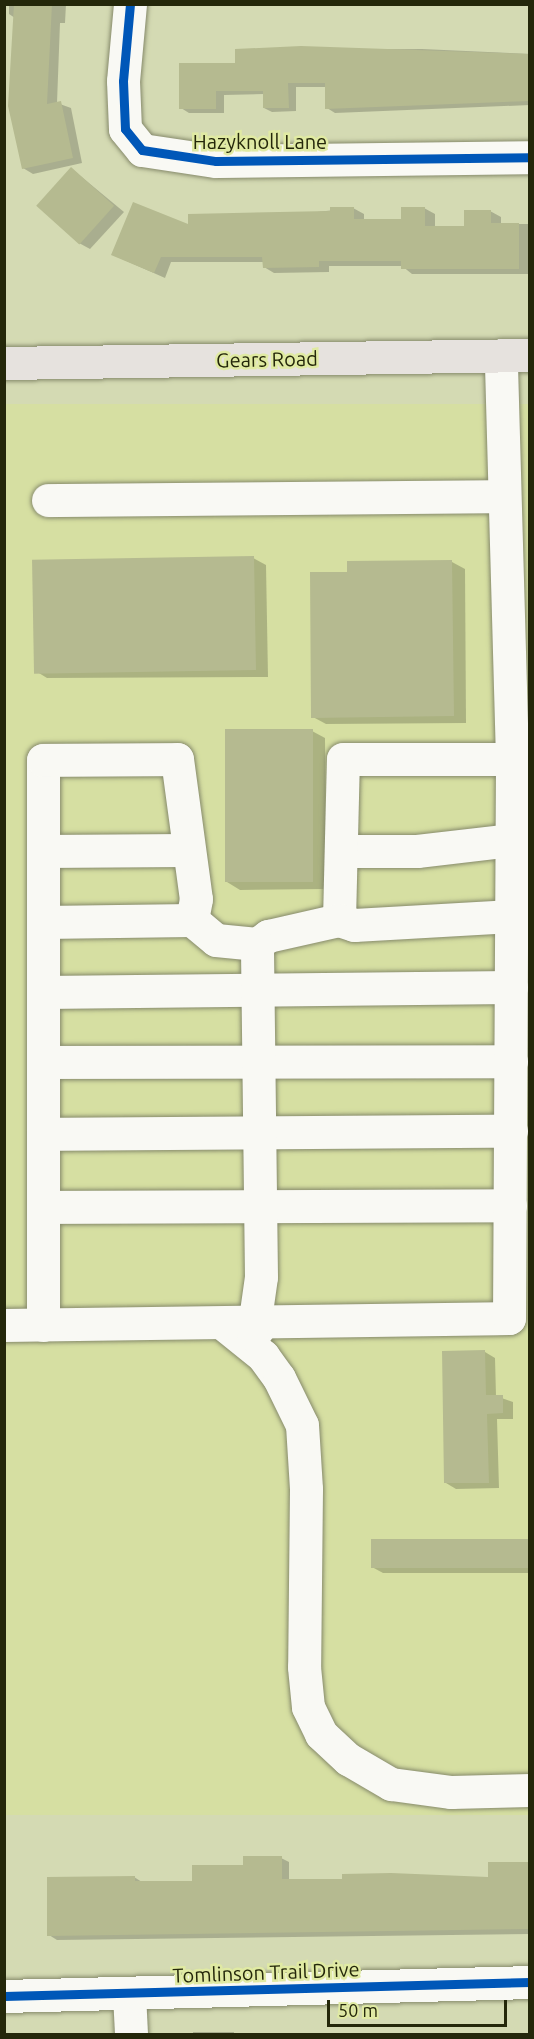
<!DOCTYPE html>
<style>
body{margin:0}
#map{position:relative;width:534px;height:2039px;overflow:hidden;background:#d4dab3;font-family:Ubuntu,sans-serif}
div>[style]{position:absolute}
.built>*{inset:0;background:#d6dfa2;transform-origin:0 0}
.shadow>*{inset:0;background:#0003;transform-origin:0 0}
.building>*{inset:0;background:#b5ba90;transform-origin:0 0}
.roads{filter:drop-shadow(0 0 2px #868a6b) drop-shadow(0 0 2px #868a6b)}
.minor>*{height:33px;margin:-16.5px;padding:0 16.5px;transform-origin:16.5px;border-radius:16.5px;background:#f9f9f4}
.major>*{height:33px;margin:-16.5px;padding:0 16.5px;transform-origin:16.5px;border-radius:16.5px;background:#e6e2de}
.cycleway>*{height:9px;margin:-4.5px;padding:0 4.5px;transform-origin:4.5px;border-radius:4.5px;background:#0057b8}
span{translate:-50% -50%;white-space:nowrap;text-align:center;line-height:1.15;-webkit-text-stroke:5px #e0eaa3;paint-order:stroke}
.street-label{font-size:20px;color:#24270a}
.frame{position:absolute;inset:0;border:6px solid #24270a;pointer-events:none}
.scale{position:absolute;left:327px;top:2000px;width:180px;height:27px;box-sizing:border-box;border:3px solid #24270a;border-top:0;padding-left:8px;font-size:18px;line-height:21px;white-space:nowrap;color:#24270a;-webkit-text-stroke:4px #e0eaa3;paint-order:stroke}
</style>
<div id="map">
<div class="built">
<div style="left:529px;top:404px;width:1411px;height:525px;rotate:90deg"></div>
</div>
<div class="shadow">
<div style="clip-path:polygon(9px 4px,66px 4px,65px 23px,60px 23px,57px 103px,71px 108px,82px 163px,33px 174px,23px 168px,15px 18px,9px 14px)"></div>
<div style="clip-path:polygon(422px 49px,530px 54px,530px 105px,335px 113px,327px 108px,327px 87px,296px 87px,296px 111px,272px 112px,264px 108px,264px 94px,224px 95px,224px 113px,189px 113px,181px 108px,237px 64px,236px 50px)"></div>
<div style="clip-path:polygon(72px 169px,124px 212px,90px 249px,79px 243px)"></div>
<div style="clip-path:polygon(353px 208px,364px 214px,364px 221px,402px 221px,424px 208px,435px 214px,435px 227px,465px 227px,490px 211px,501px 217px,501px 224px,530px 224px,529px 274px,412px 274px,402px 266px,329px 266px,329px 272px,274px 273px,264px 267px,264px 262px,171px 262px,165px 278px,113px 255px,190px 226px)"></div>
<div style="clip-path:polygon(253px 558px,266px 565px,268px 677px,47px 678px,34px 670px)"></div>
<div style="clip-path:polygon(452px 562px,465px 569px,466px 723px,326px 724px,313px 717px)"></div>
<div style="clip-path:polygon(312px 731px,325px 738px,326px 889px,240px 890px,227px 882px)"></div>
<div style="clip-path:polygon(485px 1352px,495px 1358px,496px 1396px,513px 1402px,513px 1419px,497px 1419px,499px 1488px,456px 1489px,446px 1483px)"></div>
<div style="clip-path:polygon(528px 1540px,530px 1573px,383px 1573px,372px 1567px)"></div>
<div style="clip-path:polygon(281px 1858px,289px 1862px,289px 1881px,489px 1879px,528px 1863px,530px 1934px,57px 1940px,49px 1935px,134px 1877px,142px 1882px,194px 1883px)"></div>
<div style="left:193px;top:2032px;width:41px;height:2px"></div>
<div style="clip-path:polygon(479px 2033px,530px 2033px,530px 2034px,446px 2034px)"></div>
</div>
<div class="building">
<div style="clip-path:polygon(14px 4px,52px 4px,47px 104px,61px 101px,73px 158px,22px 169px,8px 106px)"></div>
<div style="clip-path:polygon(301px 46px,530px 54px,530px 101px,325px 109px,325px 83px,288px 83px,289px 108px,263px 108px,263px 91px,216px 91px,216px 109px,179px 109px,179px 63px,235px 63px,235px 49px)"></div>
<div style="left:71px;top:167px;width:58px;height:52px;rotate:42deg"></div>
<div style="clip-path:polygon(133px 202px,188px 224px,188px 214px,330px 211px,330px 207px,354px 207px,354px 219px,401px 219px,401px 207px,425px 207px,425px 226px,464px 226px,464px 210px,491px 210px,491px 223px,519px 223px,519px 269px,401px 269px,401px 261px,319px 261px,319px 267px,263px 268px,262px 257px,161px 257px,154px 273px,111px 255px)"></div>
<div style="left:254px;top:556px;width:114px;height:222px;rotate:89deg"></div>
<div style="clip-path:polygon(452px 560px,454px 716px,311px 718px,310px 572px,347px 572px,347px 561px)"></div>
<div style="left:313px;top:729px;width:153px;height:88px;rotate:90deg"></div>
<div style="clip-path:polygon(485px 1350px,486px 1395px,503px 1395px,503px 1413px,487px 1414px,489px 1483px,444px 1483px,442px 1351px)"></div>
<div style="left:371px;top:1539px;width:158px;height:29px"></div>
<div style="clip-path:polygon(243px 1856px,282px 1856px,282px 1879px,342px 1879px,342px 1874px,391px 1873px,488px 1877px,488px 1862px,529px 1862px,529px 1929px,47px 1936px,47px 1877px,135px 1876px,135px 1881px,192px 1881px,192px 1865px,243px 1865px)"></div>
</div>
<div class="roads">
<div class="minor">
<div style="left:130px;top:4px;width:77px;rotate:95.2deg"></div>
<div style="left:123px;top:81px;width:48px;rotate:87.6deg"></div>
<div style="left:125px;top:129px;width:27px;rotate:51deg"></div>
<div style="left:142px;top:150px;width:75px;rotate:8.5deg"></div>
<div style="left:216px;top:161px;width:314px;rotate:-0.7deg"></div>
<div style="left:48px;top:500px;width:456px;rotate:-0.5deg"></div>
<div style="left:43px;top:851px;width:143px;rotate:-0.4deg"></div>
<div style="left:343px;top:851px;width:74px"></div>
<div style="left:417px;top:851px;width:96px;rotate:-6.6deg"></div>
<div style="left:339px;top:920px;width:161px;rotate:-88.6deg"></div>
<div style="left:343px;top:759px;width:169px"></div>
<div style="left:43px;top:922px;width:149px;rotate:-0.8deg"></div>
<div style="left:192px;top:920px;width:31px;rotate:40deg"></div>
<div style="left:216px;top:940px;width:41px;rotate:5.6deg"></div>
<div style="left:257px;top:944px;width:14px;rotate:-36deg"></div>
<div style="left:268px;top:936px;width:73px;rotate:-12.7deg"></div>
<div style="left:339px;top:920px;width:16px;rotate:18deg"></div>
<div style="left:354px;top:925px;width:158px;rotate:-3.3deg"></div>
<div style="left:43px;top:992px;width:468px;rotate:-0.6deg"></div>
<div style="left:43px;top:1062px;width:468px;rotate:-0.1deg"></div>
<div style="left:43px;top:1134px;width:468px;rotate:-0.4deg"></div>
<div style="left:43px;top:1207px;width:467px;rotate:-0.2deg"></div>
<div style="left:222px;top:1323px;width:53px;rotate:38.8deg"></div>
<div style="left:263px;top:1356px;width:27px;rotate:54deg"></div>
<div style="left:279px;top:1378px;width:52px;rotate:63.9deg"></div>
<div style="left:302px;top:1425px;width:64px;rotate:86.4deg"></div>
<div style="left:306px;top:1489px;width:178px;rotate:90.6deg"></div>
<div style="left:304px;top:1667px;width:40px;rotate:84.3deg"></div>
<div style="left:308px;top:1707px;width:30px;rotate:64deg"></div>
<div style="left:321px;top:1734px;width:37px;rotate:43deg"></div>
<div style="left:348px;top:1759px;width:50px;rotate:30.2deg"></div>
<div style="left:391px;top:1784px;width:61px;rotate:7.6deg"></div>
<div style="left:451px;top:1792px;width:79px;rotate:-1.5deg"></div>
<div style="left:4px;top:1325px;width:505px;rotate:-0.79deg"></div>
<div style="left:509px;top:1318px;width:559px;rotate:-89.69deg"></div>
<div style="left:512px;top:759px;width:404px;rotate:-91.6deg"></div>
<div style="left:43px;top:1325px;width:565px;rotate:-90deg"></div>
<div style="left:43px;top:760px;width:134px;rotate:-0.4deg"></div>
<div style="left:177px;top:759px;width:141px;rotate:82.3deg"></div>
<div style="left:196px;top:899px;width:21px;rotate:101deg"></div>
<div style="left:253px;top:1335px;width:16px;rotate:-52deg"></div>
<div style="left:263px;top:1322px;width:9px;rotate:-159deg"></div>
<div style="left:255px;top:1319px;width:42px;rotate:-81.9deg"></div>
<div style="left:261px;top:1277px;width:333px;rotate:-90.7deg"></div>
<div style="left:129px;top:1994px;width:40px;rotate:87.1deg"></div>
<div style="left:4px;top:1996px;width:526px;rotate:-1.52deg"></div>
</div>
<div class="major">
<div style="left:4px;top:363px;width:526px;rotate:-0.87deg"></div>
</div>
</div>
<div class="cycleway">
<div style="left:130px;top:4px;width:77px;rotate:95.2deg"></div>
<div style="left:123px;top:81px;width:48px;rotate:87.6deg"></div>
<div style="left:125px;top:129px;width:27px;rotate:51deg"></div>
<div style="left:142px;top:150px;width:75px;rotate:8.5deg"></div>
<div style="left:216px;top:161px;width:314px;rotate:-0.7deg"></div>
<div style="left:4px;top:1996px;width:526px;rotate:-1.52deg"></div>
</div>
<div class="street-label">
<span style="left:260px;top:141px">Hazyknoll Lane</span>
<span style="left:267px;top:359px;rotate:-1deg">Gears Road</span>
<span style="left:266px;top:1972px;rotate:-2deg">Tomlinson Trail Drive</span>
</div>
<div class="frame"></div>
<div class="scale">50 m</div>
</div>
